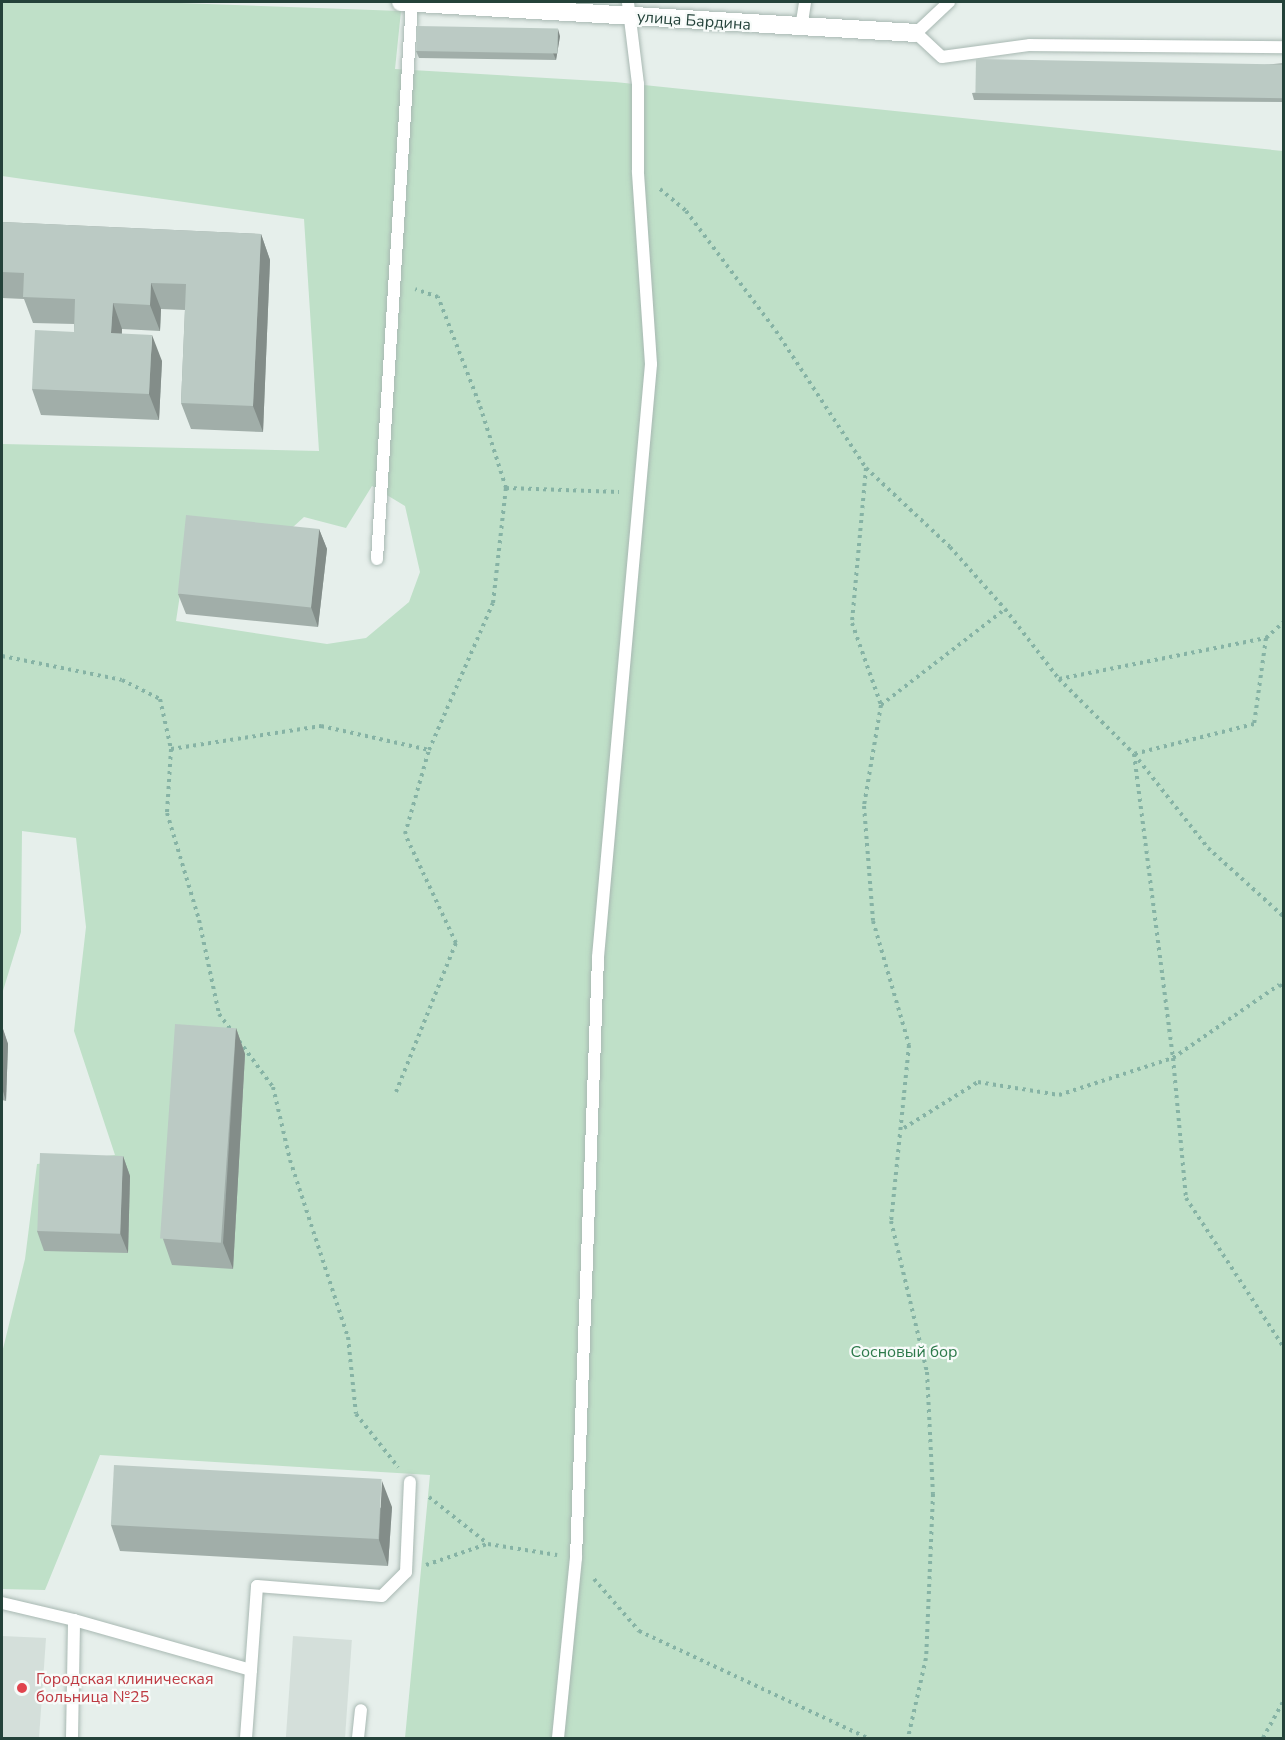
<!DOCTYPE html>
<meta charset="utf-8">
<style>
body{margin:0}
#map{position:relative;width:1285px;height:1740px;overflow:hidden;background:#e6efeb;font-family:"Nunito Sans",sans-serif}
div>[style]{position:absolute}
.built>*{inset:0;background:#d4dfda;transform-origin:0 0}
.green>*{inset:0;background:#bfe0c8}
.path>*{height:4px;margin-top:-2px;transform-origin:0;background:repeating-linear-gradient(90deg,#86b3a5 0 3px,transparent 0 7.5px)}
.roads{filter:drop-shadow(0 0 2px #a8b8b2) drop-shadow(0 0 2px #a8b8b2)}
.service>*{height:12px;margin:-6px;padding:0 6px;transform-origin:6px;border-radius:6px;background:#fff}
.minor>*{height:18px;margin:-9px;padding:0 9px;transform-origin:9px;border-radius:9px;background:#fff}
.wall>*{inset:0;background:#a1aea9}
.shaded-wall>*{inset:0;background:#838d89}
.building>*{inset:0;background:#bbcac4;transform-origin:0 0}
.dots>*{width:16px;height:16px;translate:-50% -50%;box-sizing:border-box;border:3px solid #f7fbf9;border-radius:50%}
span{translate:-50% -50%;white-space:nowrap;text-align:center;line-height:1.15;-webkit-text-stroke:4.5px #f7fbf9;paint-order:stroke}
.street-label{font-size:16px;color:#24423a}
.park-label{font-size:16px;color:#2d7a4b}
.health-label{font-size:16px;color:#be3a42}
.left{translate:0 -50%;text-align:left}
.frame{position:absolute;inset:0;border:3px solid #24423a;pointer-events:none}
</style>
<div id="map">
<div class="built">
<div style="clip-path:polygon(2px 1636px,46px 1638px,39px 1738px,2px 1738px)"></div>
<div style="left:293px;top:1636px;width:59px;height:102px;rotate:4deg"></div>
</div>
<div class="green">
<div style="clip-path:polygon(evenodd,2px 2px,151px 2px,401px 11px,395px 69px,615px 82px,1283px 151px,1283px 1738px,405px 1738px,430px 1475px,100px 1455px,45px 1590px,2px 1589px,2px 1353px,25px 1259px,37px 1164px,115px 1155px,74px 1031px,86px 927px,76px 838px,22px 831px,21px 932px,2px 994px,2px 444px,319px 451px,304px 219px,2px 176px,2px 2px,372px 486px,405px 506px,420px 572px,409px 602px,366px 638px,327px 644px,176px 621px,190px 529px,281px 538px,304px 517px,346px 528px,372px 486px)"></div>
</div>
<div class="path">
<div style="left:660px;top:189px;width:34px;rotate:40deg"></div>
<div style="left:686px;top:211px;width:150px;rotate:53.1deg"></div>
<div style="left:776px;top:331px;width:164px;rotate:56.7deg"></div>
<div style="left:866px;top:468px;width:115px;rotate:43.2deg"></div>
<div style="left:950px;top:547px;width:83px;rotate:48.4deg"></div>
<div style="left:1005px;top:609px;width:88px;rotate:52.4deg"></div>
<div style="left:1059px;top:679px;width:106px;rotate:45deg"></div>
<div style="left:1134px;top:754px;width:120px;rotate:51.8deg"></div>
<div style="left:1208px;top:848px;width:103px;rotate:42.2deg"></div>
<div style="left:866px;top:468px;width:156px;rotate:95.2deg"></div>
<div style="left:852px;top:623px;width:87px;rotate:70.5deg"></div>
<div style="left:881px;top:705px;width:102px;rotate:99.6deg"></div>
<div style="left:864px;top:806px;width:115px;rotate:85.5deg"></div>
<div style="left:873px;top:921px;width:129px;rotate:73.8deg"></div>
<div style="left:909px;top:1045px;width:177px;rotate:95.8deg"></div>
<div style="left:891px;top:1221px;width:155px;rotate:76.6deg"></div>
<div style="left:927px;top:1372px;width:122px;rotate:87.2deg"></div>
<div style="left:933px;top:1494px;width:164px;rotate:92.4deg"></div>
<div style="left:926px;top:1658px;width:82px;rotate:102.7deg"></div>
<div style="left:506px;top:488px;width:113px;rotate:2deg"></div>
<div style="left:1266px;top:638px;width:87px;rotate:97.9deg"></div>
<div style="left:1254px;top:724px;width:124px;rotate:166deg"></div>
<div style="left:1134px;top:754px;width:306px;rotate:82.7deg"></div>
<div style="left:1173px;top:1058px;width:141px;rotate:84.7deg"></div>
<div style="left:1186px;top:1198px;width:179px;rotate:56.8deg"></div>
<div style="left:2px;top:656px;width:122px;rotate:11.3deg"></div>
<div style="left:122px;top:680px;width:42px;rotate:26.6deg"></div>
<div style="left:160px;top:699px;width:51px;rotate:77.6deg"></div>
<div style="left:171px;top:749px;width:152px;rotate:-8.7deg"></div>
<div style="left:321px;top:726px;width:111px;rotate:12.5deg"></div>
<div style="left:1059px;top:679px;width:211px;rotate:-11.2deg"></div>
<div style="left:1266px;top:638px;width:24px;rotate:-42deg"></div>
<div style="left:881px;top:705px;width:157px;rotate:-37.7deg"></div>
<div style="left:171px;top:749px;width:64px;rotate:93.6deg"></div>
<div style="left:167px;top:813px;width:112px;rotate:73.3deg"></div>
<div style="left:199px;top:920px;width:96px;rotate:78deg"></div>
<div style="left:219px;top:1014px;width:20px;rotate:53deg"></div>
<div style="left:239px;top:1041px;width:57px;rotate:53.5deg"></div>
<div style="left:273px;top:1087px;width:75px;rotate:76.9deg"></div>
<div style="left:290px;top:1160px;width:186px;rotate:71.9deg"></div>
<div style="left:348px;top:1337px;width:77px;rotate:84.1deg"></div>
<div style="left:356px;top:1414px;width:68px;rotate:51.6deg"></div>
<div style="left:396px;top:1092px;width:161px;rotate:-68.1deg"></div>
<div style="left:456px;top:943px;width:120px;rotate:-115.1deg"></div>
<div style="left:405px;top:834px;width:87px;rotate:-74.1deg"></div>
<div style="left:429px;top:750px;width:160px;rotate:-66.5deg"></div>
<div style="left:493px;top:603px;width:116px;rotate:-83.6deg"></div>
<div style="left:506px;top:488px;width:89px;rotate:-107.6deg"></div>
<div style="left:479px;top:403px;width:114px;rotate:-111.1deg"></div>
<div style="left:438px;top:297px;width:24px;rotate:-161deg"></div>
<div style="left:904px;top:1128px;width:87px;rotate:-31.9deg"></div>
<div style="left:978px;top:1082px;width:82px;rotate:9.1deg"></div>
<div style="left:1059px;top:1095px;width:120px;rotate:-18deg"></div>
<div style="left:1173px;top:1058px;width:129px;rotate:-34.6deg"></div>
<div style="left:1279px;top:985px;width:5px;rotate:22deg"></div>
<div style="left:429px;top:1497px;width:75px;rotate:38.5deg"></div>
<div style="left:488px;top:1544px;width:70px;rotate:9.1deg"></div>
<div style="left:426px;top:1565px;width:65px;rotate:-19deg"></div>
<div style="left:594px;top:1579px;width:69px;rotate:49.1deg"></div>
<div style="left:639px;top:1631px;width:252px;rotate:25.1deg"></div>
<div style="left:1263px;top:1738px;width:43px;rotate:-61.1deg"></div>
</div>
<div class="roads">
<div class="service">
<div style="left:949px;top:2px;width:45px;rotate:136.8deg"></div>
<div style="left:916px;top:33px;width:35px;rotate:43deg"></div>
<div style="left:942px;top:57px;width:89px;rotate:-7.8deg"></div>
<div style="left:1030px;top:45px;width:254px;rotate:0.5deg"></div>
<div style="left:801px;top:28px;width:26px;rotate:-81deg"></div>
<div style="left:377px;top:559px;width:558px;rotate:-86.4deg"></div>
<div style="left:2px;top:1603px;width:74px;rotate:13.3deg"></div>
<div style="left:72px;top:1738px;width:118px;rotate:-89deg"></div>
<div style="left:74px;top:1620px;width:184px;rotate:15.8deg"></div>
<div style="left:251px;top:1670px;width:84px;rotate:-85.9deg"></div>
<div style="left:257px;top:1586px;width:125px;rotate:4.6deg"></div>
<div style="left:382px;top:1596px;width:34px;rotate:-45deg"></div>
<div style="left:406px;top:1572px;width:90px;rotate:-87.5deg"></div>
<div style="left:246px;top:1738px;width:68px;rotate:-85.8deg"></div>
<div style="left:358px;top:1738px;width:28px;rotate:-84deg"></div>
<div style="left:558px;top:1738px;width:181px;rotate:-84.3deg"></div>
<div style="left:576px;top:1558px;width:601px;rotate:-87.9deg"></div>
<div style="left:598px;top:957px;width:595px;rotate:-84.89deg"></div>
<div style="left:651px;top:364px;width:193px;rotate:-93.9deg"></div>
<div style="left:638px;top:171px;width:87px;rotate:-90deg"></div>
<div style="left:638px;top:84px;width:83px;rotate:-97deg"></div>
</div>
<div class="minor">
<div style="left:401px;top:2px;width:516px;rotate:3.44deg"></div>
</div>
</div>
<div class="wall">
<div style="clip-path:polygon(560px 36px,556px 60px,419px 58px,416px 51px)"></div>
<div style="clip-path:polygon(1284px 63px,1284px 102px,974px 100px,972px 93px)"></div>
<div style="clip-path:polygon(2px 222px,261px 234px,270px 260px,263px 432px,191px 429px,181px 403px,185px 310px,161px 309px,160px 331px,122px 329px,122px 334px,162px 361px,159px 420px,41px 415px,32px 389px,74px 332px,74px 324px,33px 323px,24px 299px,2px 298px)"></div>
<div style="clip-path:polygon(319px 529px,327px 549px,318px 627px,186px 614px,178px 594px)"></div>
<div style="clip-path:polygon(2px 1026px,8px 1044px,6px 1101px,2px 1100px)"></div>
<div style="clip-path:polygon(236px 1028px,245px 1054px,233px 1269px,172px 1265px,163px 1239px)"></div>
<div style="clip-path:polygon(123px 1156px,130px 1176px,128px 1253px,44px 1251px,37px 1231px)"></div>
<div style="clip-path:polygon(392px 1507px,388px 1566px,120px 1551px,111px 1525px)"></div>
</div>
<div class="shaded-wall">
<div style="clip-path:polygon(558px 29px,560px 36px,556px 60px,553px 53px)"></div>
<div style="clip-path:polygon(261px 234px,270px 260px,263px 432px,253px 406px)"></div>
<div style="clip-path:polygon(151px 283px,161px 309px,160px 331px,150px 305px)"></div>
<div style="clip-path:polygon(113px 303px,122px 329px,120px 359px,111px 333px)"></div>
<div style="clip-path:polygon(152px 335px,162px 361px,159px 420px,149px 394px)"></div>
<div style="clip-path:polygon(319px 529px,327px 549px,318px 627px,311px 607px)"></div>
<div style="clip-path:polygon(2px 1026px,8px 1044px,6px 1101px,2px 1088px)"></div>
<div style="clip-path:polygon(236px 1028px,245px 1054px,233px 1269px,223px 1243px)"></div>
<div style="clip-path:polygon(123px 1156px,130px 1176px,128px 1253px,120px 1233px)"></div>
<div style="clip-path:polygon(382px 1481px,392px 1507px,388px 1566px,379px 1540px)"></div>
</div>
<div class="building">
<div style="left:417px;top:26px;width:141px;height:25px;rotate:1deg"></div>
<div style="left:976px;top:59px;width:308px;height:34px;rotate:1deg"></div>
<div style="clip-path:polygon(2px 222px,261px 234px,253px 406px,181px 403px,186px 284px,151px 283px,150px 305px,113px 303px,111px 333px,152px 335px,149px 394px,32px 389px,35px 330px,74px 332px,75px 299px,23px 297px,24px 273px,2px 272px)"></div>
<div style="left:186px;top:515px;width:134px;height:79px;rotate:6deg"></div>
<div style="left:175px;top:1024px;width:61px;height:215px;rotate:4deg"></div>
<div style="left:40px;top:1153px;width:83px;height:78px;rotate:2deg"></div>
<div style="left:114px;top:1465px;width:268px;height:60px;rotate:3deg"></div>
</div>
<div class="dots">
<div style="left:22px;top:1688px;background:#e0444e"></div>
</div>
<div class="street-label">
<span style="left:694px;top:21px;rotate:4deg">улица Бардина</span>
</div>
<div class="park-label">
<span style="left:904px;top:1352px">Сосновый бор</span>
</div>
<div class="health-label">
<span class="left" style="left:36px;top:1688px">Городская клиническая<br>больница №25</span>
</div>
<div class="frame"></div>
</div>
